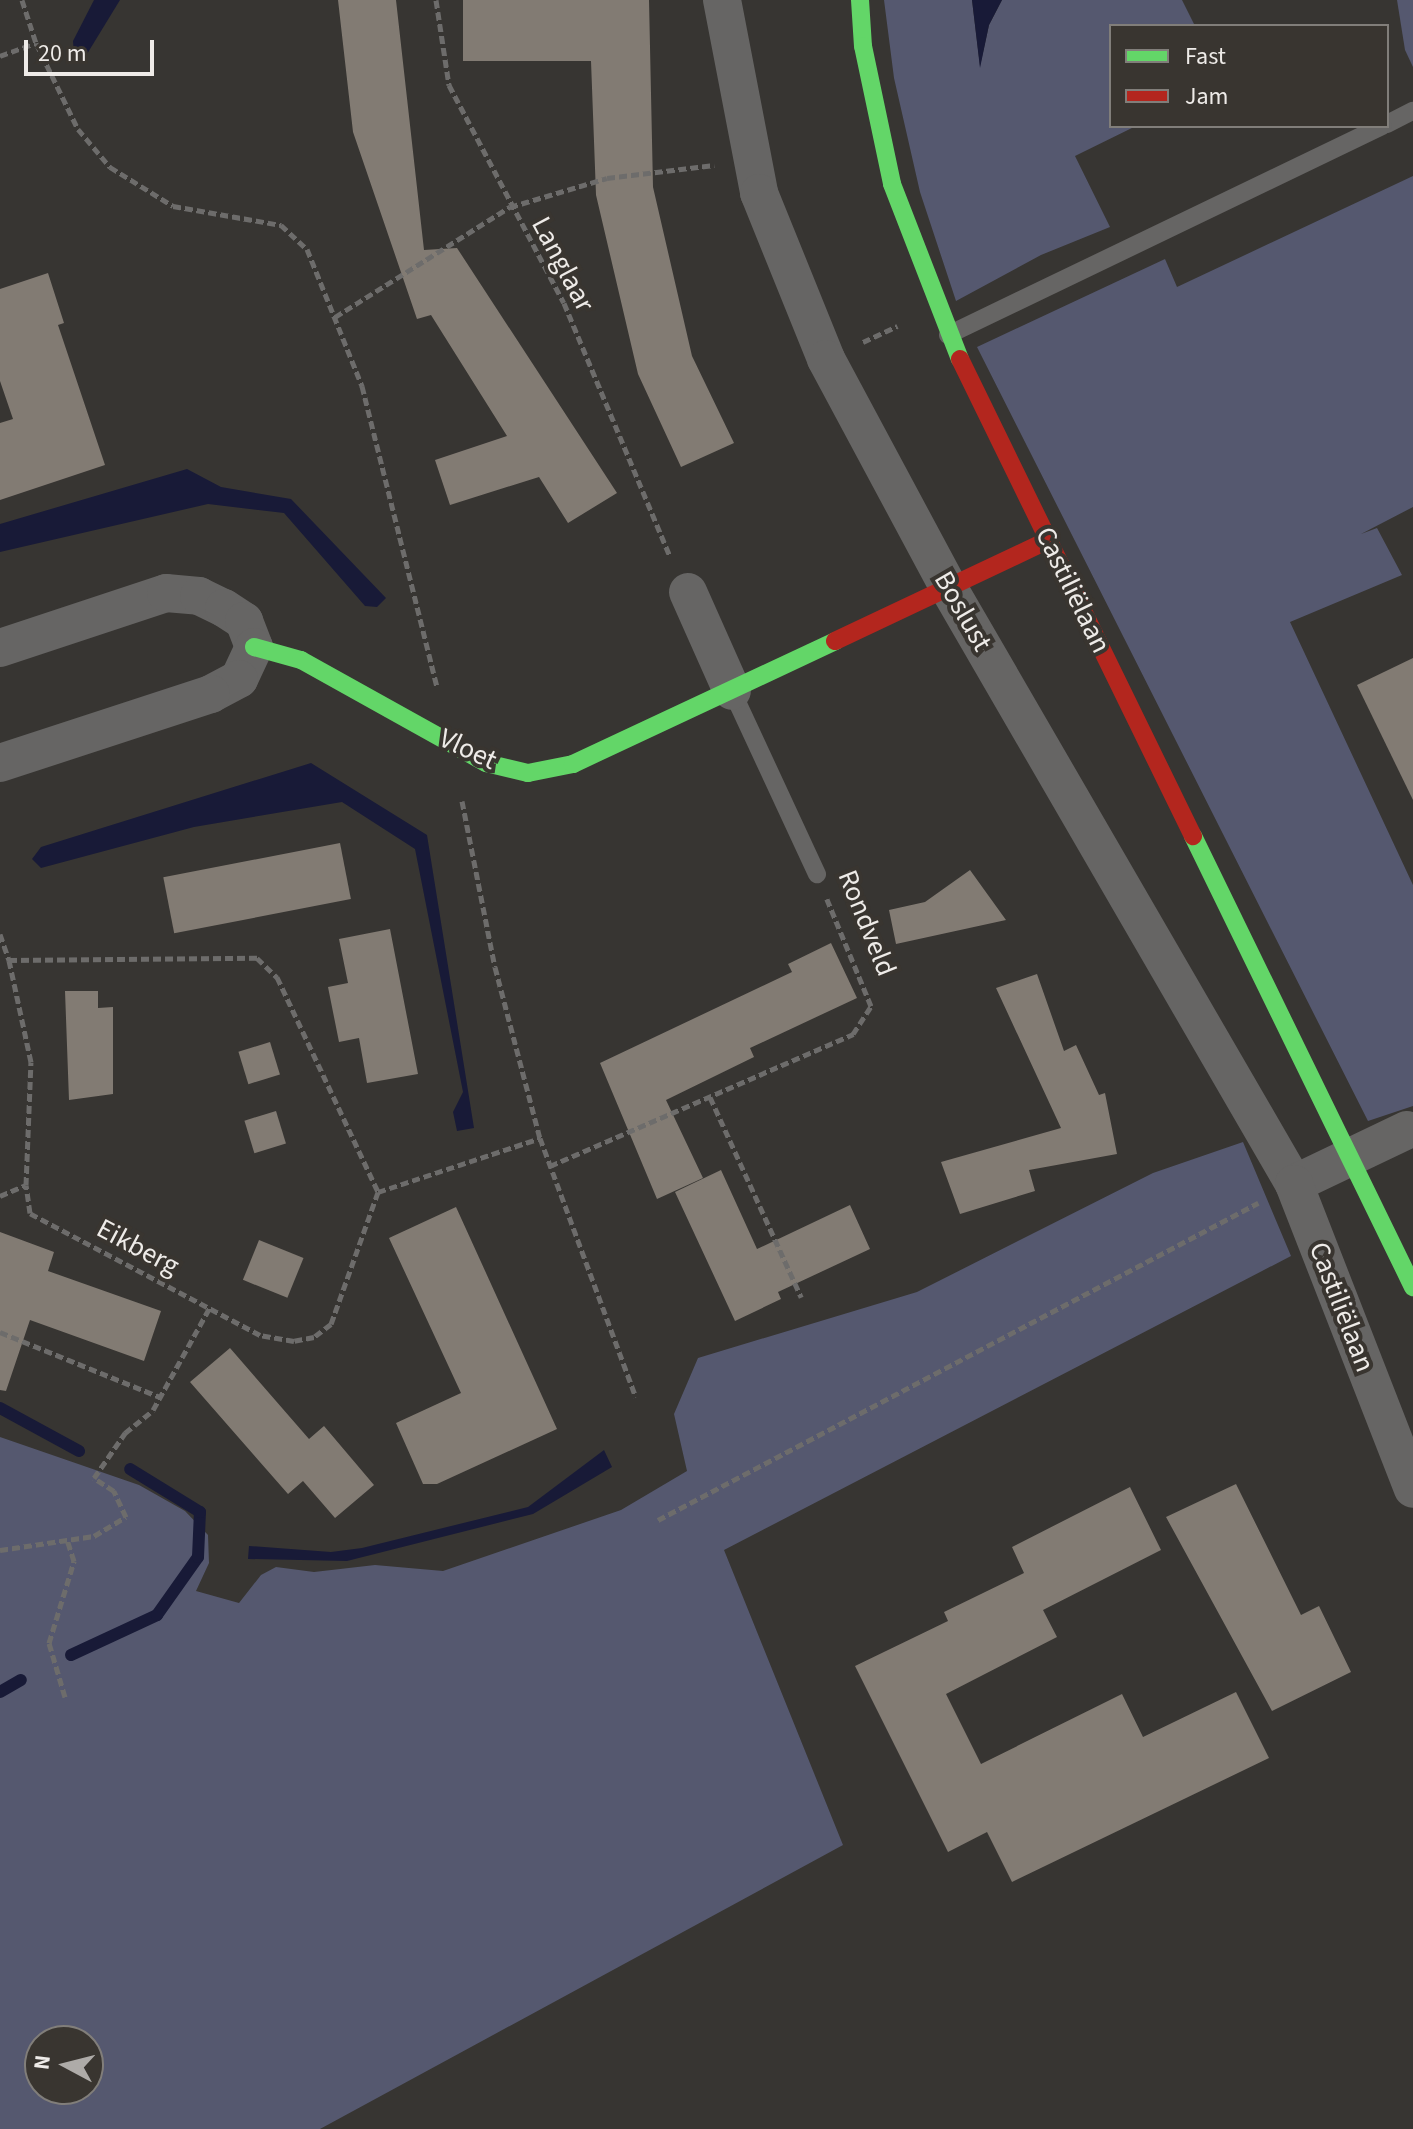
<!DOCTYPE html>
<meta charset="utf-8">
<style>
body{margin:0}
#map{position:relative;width:1413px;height:2129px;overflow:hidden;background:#373532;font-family:"Source Sans 3",sans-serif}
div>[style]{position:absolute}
.green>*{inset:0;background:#55586f}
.water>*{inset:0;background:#181a37}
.stream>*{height:12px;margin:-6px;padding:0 6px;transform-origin:6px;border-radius:6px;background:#181a37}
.building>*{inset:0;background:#827b73;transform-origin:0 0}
.path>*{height:5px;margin-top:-2.5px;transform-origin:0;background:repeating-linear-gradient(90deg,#6d6c6b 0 8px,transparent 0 12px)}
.lane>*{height:18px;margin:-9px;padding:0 9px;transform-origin:9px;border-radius:9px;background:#666564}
.street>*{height:38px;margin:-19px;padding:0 19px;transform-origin:19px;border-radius:19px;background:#666564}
.fast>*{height:18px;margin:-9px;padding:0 9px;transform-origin:9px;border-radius:9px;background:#63d668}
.jam>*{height:18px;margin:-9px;padding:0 9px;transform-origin:9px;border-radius:9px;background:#b3261e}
span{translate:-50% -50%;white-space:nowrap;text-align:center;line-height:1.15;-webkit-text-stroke:8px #393530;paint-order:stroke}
.street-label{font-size:28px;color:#eeebe8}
.legend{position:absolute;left:1109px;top:24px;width:280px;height:104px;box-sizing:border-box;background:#393530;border:2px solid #817e7a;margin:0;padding:10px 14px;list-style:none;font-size:24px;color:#eeebe8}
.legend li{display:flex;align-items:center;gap:16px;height:40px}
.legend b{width:40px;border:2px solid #817e7a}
.north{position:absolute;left:24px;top:2025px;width:80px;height:80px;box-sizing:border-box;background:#393530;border:2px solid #817e7a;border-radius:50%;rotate:277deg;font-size:22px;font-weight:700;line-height:32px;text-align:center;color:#eeebe8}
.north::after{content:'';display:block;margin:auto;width:28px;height:36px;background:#aeaba8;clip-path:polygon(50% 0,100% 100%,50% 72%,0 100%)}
.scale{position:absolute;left:24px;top:40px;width:130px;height:36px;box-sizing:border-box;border:4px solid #eeebe8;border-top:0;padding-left:10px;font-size:24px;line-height:28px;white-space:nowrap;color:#eeebe8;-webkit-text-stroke:6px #393530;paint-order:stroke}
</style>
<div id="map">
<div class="green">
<div style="clip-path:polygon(884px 0,972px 0,980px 66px,989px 25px,1002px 0,1182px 0,1195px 26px,1111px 26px,1111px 126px,1136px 126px,1075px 156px,1110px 227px,1041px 255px,956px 301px,920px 192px,894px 78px)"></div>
<div style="clip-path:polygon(1397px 0,1413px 0,1413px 67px,1405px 50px)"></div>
<div style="clip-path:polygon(1413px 176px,1413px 507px,1361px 534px,1377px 528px,1402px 575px,1290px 622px,1413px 885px,1413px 1106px,1368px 1121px,977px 347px,1165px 259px,1177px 287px)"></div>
<div style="clip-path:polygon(evenodd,1243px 1142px,1291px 1256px,724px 1550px,843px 1845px,320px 2129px,0 2129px,0 1437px,139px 1485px,185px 1511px,208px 1535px,209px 1563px,196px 1591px,239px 1603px,261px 1575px,276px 1567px,314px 1572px,375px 1565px,443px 1571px,621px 1510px,687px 1471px,674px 1414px,698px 1358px,917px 1292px,1153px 1173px,1243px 1142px,40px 2041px,88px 2041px,88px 2089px,40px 2089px,40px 2041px)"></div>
</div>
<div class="water">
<div style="clip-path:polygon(94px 0,120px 0,87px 54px,74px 54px,73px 41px)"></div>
<div style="clip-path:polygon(972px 0,1002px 0,989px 25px,980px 68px)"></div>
<div style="clip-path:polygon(187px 469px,221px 487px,291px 499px,386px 598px,377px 607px,365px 606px,284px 513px,208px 504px,0 552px,0 524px)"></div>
<div style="clip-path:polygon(311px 763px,427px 835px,474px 1128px,457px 1131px,453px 1112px,463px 1092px,415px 849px,342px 802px,194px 827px,41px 868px,32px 859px,41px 847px)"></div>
<div style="clip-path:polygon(604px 1450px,612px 1467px,533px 1514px,347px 1561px,248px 1559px,249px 1546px,331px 1552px,362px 1548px,528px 1507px)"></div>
</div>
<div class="stream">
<div style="left:0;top:1408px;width:90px;rotate:28.6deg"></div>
<div style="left:71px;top:1655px;width:95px;rotate:-24.9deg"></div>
<div style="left:157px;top:1615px;width:71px;rotate:-54.7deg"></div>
<div style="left:198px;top:1557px;width:45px;rotate:-87.5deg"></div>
<div style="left:200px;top:1512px;width:82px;rotate:-148.4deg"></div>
<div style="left:0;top:1692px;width:24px;rotate:-30deg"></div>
</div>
<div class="building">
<div style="clip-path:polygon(338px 0,396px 0,424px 250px,457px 248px,617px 493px,568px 523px,539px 477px,450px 505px,435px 460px,507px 436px,431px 315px,417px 319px,353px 132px)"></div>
<div style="clip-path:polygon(463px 0,649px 0,653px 187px,692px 356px,734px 443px,681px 467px,638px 374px,596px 195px,591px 61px,463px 61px)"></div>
<div style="clip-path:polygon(48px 273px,64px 323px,58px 325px,105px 465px,0 500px,0 423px,13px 419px,0 381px,0 289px)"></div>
<div style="clip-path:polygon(1413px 658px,1413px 800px,1357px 685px)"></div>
<div style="left:340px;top:843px;width:57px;height:180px;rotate:79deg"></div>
<div style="clip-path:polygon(970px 870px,1006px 920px,896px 944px,889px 910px,925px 902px)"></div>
<div style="clip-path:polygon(390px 929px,418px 1074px,367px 1083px,359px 1038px,339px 1042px,328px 987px,348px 983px,339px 939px)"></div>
<div style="clip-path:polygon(831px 943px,857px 998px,750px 1048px,754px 1057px,666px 1100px,703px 1178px,657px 1199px,600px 1063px,792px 972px,788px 964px)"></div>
<div style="clip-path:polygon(1037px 974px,1064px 1051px,1076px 1045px,1099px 1095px,1105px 1093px,1117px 1154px,1029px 1170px,1035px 1191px,960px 1214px,941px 1162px,1061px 1128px,996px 988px)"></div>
<div style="clip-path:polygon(65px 991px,98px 991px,98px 1008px,113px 1007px,113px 1094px,69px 1100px)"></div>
<div style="left:270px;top:1042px;width:34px;height:33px;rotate:73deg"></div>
<div style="left:276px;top:1111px;width:34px;height:33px;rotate:73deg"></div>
<div style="clip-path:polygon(721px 1170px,757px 1249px,850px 1205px,870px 1249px,778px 1292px,781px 1299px,735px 1321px,675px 1192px)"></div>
<div style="clip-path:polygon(456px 1207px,557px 1429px,437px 1484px,423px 1484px,396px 1423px,461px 1393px,389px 1238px)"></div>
<div style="clip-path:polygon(0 1232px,54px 1252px,48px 1271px,161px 1311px,144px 1361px,30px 1320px,6px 1391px,0 1390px)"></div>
<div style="left:259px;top:1240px;width:48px;height:43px;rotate:22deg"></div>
<div style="clip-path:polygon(230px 1348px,309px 1439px,324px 1426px,374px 1485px,335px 1518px,303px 1481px,288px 1494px,190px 1382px)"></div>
<div style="clip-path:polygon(1236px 1484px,1301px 1615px,1319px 1606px,1351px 1672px,1272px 1711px,1166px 1517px)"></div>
<div style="clip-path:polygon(1130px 1487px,1161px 1550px,1043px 1610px,1057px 1637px,946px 1694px,981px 1764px,1122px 1694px,1143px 1737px,1236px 1692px,1269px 1758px,1012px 1882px,987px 1832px,948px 1852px,855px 1666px,948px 1621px,944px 1612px,1024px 1573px,1012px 1547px)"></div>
</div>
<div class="path">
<div style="left:22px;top:0;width:45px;rotate:72deg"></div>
<div style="left:36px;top:43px;width:96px;rotate:64deg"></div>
<div style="left:78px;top:129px;width:50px;rotate:49.9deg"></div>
<div style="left:110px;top:167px;width:74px;rotate:31.8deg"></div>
<div style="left:173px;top:206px;width:110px;rotate:10deg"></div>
<div style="left:281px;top:225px;width:35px;rotate:43deg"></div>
<div style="left:307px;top:249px;width:148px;rotate:68.1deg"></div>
<div style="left:362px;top:386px;width:309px;rotate:76deg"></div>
<div style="left:436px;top:0;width:86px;rotate:81.3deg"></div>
<div style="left:449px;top:85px;width:246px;rotate:62.2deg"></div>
<div style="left:564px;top:303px;width:274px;rotate:67.3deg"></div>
<div style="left:0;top:56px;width:38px;rotate:-20deg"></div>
<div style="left:335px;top:317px;width:207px;rotate:-32.2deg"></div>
<div style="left:510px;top:207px;width:101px;rotate:-16.6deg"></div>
<div style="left:607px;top:178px;width:108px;rotate:-6.9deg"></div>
<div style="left:863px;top:342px;width:38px;rotate:-25deg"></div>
<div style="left:462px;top:801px;width:169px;rotate:78.8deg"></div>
<div style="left:495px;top:967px;width:177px;rotate:75.3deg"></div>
<div style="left:540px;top:1138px;width:276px;rotate:69.7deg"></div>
<div style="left:0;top:934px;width:28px;rotate:71deg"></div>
<div style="left:257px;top:958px;width:28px;rotate:44deg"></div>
<div style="left:277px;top:977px;width:238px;rotate:64.8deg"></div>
<div style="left:378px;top:1192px;width:140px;rotate:109.6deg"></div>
<div style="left:331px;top:1324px;width:21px;rotate:143deg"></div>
<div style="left:314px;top:1337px;width:20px;rotate:169deg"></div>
<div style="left:294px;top:1341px;width:35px;rotate:-170deg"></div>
<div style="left:260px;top:1335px;width:260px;rotate:-152.1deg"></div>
<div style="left:30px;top:1213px;width:28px;rotate:-98deg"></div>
<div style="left:26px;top:1185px;width:123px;rotate:-87.7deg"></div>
<div style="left:31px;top:1062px;width:104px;rotate:-102.2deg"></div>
<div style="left:9px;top:960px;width:248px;rotate:-0.5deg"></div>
<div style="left:710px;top:1097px;width:220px;rotate:65.5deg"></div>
<div style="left:550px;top:1166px;width:331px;rotate:-23.5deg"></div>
<div style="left:853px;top:1034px;width:33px;rotate:-57deg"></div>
<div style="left:871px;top:1006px;width:116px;rotate:-112.4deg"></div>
<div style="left:378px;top:1192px;width:171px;rotate:-18.4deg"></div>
<div style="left:0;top:1196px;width:28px;rotate:-23deg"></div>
<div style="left:0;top:1332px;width:173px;rotate:22.1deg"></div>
<div style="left:658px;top:1520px;width:679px;rotate:-27.85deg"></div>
<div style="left:0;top:1550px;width:95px;rotate:-8.5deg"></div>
<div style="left:94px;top:1536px;width:37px;rotate:-31deg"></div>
<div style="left:126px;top:1517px;width:29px;rotate:-115deg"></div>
<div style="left:114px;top:1491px;width:24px;rotate:-147deg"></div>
<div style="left:94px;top:1478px;width:55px;rotate:-55.4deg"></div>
<div style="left:125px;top:1433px;width:36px;rotate:-39deg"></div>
<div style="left:153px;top:1410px;width:118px;rotate:-61deg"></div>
<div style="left:65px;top:1697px;width:56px;rotate:-106.5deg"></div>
<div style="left:49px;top:1643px;width:86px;rotate:-73deg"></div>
<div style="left:74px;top:1561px;width:22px;rotate:-108deg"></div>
</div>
<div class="lane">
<div style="left:1387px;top:124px;width:29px;rotate:-27deg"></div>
<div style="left:948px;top:335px;width:482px;rotate:-25.7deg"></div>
<div style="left:732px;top:691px;width:202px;rotate:65.1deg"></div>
</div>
<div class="street">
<div style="left:722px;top:0;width:197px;rotate:79.1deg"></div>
<div style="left:759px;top:193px;width:179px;rotate:68deg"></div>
<div style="left:826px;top:359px;width:259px;rotate:61.8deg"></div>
<div style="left:948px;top:587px;width:690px;rotate:59.9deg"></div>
<div style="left:688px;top:592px;width:108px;rotate:66deg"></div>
<div style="left:0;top:648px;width:175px;rotate:-18.3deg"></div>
<div style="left:166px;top:593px;width:33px;rotate:5deg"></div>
<div style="left:199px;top:596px;width:28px;rotate:26deg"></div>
<div style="left:224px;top:608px;width:24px;rotate:33deg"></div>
<div style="left:244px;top:621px;width:28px;rotate:69deg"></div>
<div style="left:254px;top:647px;width:35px;rotate:115deg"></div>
<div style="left:239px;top:679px;width:32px;rotate:152deg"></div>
<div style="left:211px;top:694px;width:222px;rotate:161.9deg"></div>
<div style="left:1407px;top:1130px;width:125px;rotate:154.5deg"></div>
<div style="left:1294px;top:1184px;width:327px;rotate:68.7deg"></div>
</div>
<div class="fast">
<div style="left:860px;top:0;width:46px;rotate:86.3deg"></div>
<div style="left:863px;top:46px;width:141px;rotate:78.1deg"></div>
<div style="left:892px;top:184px;width:188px;rotate:68.8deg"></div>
<div style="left:254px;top:647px;width:49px;rotate:15.5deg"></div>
<div style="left:301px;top:660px;width:212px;rotate:29.1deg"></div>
<div style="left:486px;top:763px;width:43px;rotate:13.4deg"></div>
<div style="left:528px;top:773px;width:46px;rotate:-11.3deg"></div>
<div style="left:573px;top:764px;width:289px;rotate:-25.1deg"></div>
<div style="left:1193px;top:836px;width:502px;rotate:64deg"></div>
</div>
<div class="jam">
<div style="left:960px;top:359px;width:531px;rotate:63.97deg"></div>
<div style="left:835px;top:641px;width:237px;rotate:-25.3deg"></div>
</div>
<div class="street-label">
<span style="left:563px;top:264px;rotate:62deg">Langlaar</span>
<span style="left:1073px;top:590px;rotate:64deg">Castiliëlaan</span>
<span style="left:963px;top:611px;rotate:60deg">Boslust</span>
<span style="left:468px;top:749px;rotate:25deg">Vloet</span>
<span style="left:867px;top:923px;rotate:68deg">Rondveld</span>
<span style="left:138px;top:1247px;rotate:28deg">Eikberg</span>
<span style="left:1342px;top:1307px;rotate:69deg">Castiliëlaan</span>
</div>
<ul class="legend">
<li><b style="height:10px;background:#63d668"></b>Fast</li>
<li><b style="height:10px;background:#b3261e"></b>Jam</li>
</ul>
<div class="north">N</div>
<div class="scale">20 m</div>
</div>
